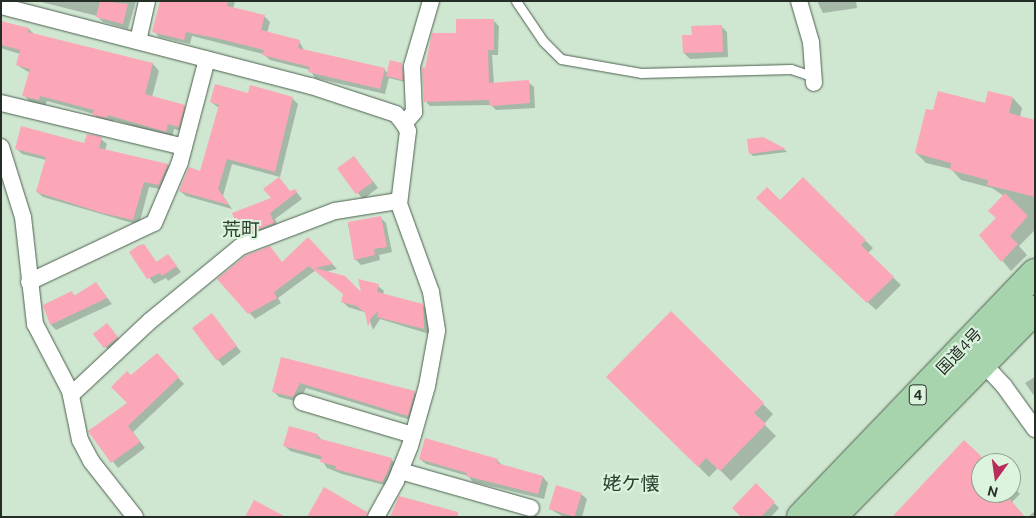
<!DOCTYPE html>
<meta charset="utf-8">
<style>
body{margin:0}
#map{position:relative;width:1036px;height:518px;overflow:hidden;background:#cfe6d1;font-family:Ubuntu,"Noto Sans JP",sans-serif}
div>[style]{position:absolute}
.shadow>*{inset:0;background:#0003;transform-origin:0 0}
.building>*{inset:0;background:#fba7b7;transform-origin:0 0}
.roads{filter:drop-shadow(0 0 1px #4d614f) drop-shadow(0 0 1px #4d614f)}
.service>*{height:9px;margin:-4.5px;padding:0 4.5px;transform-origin:4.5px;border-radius:4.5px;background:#fff}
.minor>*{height:16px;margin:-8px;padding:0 8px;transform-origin:8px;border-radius:8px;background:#fff}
.trunk>*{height:28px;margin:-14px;padding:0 14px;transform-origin:14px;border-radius:14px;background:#a7d4ac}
span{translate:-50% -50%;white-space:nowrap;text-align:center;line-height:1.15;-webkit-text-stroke:4px #dcf3de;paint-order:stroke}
.shield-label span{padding:1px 4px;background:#dcf3de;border:1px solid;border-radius:4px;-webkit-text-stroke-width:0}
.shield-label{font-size:15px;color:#252e26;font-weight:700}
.street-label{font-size:16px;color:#252e26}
.quarter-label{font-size:19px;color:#2d3f2f}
.frame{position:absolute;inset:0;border:2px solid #252e26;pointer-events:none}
.north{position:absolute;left:971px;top:453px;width:50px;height:50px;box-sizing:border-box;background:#dcf3de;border:1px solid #93a494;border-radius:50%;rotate:194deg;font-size:14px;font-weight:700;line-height:20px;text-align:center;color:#252e26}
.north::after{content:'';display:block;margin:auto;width:18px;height:22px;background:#ba2c5a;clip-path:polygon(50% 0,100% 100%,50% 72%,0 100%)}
</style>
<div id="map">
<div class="shadow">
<div style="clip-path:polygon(37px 1px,136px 1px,128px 29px,103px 22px,97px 16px)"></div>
<div style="clip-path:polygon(162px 1px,235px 1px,233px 9px,264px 16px,270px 22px,267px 33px,299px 41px,304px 50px,384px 69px,388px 74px,402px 64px,405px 82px,389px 78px,385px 94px,315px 78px,310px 70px,270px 60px,263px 54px,192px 36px,190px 44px,159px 37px,154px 31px)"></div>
<div style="clip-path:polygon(817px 1px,856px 1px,857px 8px,823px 13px)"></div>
<div style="clip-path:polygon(493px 20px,499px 26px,498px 55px,492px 55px,494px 84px,528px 82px,534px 87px,535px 108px,496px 110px,491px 105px,430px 106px,425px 101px,426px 69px,457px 34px)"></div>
<div style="clip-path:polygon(1px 22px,29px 29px,35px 35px,153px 64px,159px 71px,152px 97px,184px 106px,190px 112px,185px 132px,174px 129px,172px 138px,114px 120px,113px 124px,100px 121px,94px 114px,47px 101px,45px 106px,30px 102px,24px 95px,30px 73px,17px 65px,20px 54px,1px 48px)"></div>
<div style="clip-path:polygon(721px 26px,727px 32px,728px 57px,690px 59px,684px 53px,693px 36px)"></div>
<div style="clip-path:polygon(248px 94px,292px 98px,298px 104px,280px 177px,232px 164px,223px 196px,232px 209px,186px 196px,180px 191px,201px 172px,219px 108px,211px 102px)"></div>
<div style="clip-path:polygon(1013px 98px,1022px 108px,1020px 117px,1035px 121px,1035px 230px,1019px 246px,1027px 255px,1011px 271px,981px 235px,997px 218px,1004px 196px,992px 188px,961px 180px,951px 169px,926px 163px,916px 153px,934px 112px)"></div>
<div style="clip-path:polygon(762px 138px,785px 150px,787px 152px,753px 156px,750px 153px)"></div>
<div style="clip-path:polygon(101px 139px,107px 144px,105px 150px,168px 165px,173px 170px,165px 190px,149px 187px,139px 225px,43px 197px,37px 192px,46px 160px,22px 154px,16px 148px,85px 145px)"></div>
<div style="left:354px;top:157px;width:39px;height:19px;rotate:52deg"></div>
<div style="clip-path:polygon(803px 179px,873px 248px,868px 253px,901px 285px,876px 310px,766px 206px,780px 202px)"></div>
<div style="clip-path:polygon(295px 190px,302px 199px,275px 219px,279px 229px,248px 241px,242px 235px)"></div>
<div style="clip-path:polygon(380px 217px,386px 223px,392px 252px,379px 255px,380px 260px,361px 265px,355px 259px,348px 224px)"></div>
<div style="clip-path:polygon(308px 239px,337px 269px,325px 272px,363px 296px,378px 286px,384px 291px,383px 295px,422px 305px,428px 310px,429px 334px,380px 319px,373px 330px,367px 313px,348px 307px,342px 301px,344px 294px,316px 270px,278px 298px,281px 303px,255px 319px,219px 279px,283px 263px)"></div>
<div style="clip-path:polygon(143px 244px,157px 263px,173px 262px,181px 272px,168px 281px,166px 278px,154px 284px,131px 252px)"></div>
<div style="clip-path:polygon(96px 283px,112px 304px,56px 330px,51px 325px,72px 293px,76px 297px)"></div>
<div style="clip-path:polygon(671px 313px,773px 414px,764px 424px,776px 436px,731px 481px,718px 468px,709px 477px,608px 377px)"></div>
<div style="clip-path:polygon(212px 314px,241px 352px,223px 366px,218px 360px)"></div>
<div style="clip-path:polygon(109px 327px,120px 340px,109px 351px,95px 334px)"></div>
<div style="clip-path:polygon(282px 358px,414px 392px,420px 398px,414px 421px,306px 388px,299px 402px,279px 397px,273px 391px)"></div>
<div style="clip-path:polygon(162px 360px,184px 384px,133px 432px,145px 448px,118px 468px,90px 431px,129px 403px,131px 377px)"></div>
<div style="clip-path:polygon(1035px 377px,1035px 397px,1025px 383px)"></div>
<div style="clip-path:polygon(317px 435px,323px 441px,391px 459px,397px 465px,388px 486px,342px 474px,327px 468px,322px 460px,290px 451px,285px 446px)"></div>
<div style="clip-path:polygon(964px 442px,987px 463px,981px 463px,981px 493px,1011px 493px,1011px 485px,1020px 494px,1012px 502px,1025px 517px,894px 517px)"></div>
<div style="clip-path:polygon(420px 459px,497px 460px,503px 466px,543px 477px,548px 483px,544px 499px,473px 482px,468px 476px,426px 464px)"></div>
<div style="clip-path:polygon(756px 485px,779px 508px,771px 517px,742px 517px)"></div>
<div style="clip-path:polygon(581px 494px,587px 499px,582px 517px,564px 517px,550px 509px)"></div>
<div style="clip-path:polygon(1035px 511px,1035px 517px,1028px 517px)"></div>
</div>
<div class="building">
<div style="clip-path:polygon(100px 1px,128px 4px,123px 24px,96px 17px)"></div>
<div style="clip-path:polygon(160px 1px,228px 1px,227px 6px,265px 15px,261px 30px,300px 40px,298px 48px,385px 68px,380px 89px,308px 72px,310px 67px,262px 55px,264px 50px,220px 39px,186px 32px,184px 40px,152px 32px)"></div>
<div style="clip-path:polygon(456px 19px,494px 19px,494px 50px,488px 50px,489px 83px,529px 80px,530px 103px,490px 106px,489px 100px,424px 102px,422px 67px,425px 68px,432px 33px,456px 33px)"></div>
<div style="clip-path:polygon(1px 21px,29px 28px,28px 32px,153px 63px,145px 94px,185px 105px,179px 127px,168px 124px,166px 132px,108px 115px,107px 118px,92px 115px,94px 110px,40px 96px,39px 100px,22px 96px,30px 69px,16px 65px,20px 50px,1px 45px)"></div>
<div style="clip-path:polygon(722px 25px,723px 52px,683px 53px,682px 35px,692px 35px,691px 26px)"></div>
<div style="clip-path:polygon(390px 60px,402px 63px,403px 80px,386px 76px)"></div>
<div style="clip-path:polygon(215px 84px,248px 93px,250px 85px,293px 97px,275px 172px,227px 159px,218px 189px,229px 205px,179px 191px,189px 167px,200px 171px,219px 105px,210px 102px)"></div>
<div style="clip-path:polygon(938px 91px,985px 103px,988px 91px,1013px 97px,1009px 113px,1035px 120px,1035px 197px,987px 185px,988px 180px,950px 170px,951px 163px,915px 153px,926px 109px,933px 110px)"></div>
<div style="clip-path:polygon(21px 126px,84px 143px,87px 134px,102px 137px,99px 148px,168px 164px,159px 185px,144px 182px,133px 220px,102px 213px,36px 192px,46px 157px,15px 149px)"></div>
<div style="clip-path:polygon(763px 137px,786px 149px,749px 154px,747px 139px)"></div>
<div style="left:354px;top:156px;width:32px;height:21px;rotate:54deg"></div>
<div style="clip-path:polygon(279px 177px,290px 191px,295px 189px,297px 192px,270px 213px,274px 223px,241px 236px,232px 213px,271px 198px,263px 189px)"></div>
<div style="clip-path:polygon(803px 177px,866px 240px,861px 245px,894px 277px,867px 303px,756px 198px,767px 187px,780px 200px)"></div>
<div style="clip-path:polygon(1005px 193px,1028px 216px,1010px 236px,1018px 244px,1001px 262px,979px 235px,996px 218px,988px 211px)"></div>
<div style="clip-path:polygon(381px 216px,387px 247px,374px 249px,375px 255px,354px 260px,348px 222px)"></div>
<div style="clip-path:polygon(308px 237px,333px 264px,315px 268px,345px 276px,361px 292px,358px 279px,379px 284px,377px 292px,423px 304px,424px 329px,377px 317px,378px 311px,371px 318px,368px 327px,365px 313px,357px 306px,341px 302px,343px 294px,309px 266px,274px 292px,277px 298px,248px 314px,217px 279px,245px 256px,270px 246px,282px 262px)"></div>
<div style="clip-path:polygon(139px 245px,145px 245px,156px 262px,168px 254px,177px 266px,162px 276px,160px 273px,147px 279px,129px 252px)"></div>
<div style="clip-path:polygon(96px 282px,107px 298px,50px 325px,43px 305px,72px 291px,74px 296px)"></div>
<div style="clip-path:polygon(671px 311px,764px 403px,754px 413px,766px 424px,720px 471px,706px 458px,698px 467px,606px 377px)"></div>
<div style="left:212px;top:313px;width:41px;height:25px;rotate:53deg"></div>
<div style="left:107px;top:323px;width:18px;height:18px;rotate:52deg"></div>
<div style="clip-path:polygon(157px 353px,179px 377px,128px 426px,140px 442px,111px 463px,88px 431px,127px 403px,111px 387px,127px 371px,131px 375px)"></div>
<div style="clip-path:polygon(281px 357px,415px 391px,408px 416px,300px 383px,293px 397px,272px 392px)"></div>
<div style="clip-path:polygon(289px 426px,318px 434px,317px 438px,392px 458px,388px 471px,382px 482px,335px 469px,336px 466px,320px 462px,322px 456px,283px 446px)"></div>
<div style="clip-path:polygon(425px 438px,498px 459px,497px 463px,543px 476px,538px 494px,466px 476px,467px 473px,419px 459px)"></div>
<div style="clip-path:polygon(964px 440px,981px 456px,981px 493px,1004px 493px,1025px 517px,892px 517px)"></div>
<div style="clip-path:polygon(756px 483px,775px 502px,761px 517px,741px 517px,732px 508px)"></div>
<div style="left:556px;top:485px;width:27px;height:25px;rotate:17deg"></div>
<div style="clip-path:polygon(324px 487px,367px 512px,366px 517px,307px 517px)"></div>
<div style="clip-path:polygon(399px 496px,458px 512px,458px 517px,390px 517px)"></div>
<div style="clip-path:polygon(254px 500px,286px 517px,245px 517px)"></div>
</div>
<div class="roads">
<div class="service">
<div style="left:516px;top:1px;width:48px;rotate:56deg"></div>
<div style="left:543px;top:41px;width:25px;rotate:45deg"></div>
<div style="left:561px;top:59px;width:81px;rotate:9.9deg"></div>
<div style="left:641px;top:73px;width:150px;rotate:-1.5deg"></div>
<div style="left:791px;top:69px;width:24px;rotate:19deg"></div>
</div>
<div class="minor">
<div style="left:799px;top:1px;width:43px;rotate:73.7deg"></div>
<div style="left:811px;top:42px;width:41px;rotate:85.8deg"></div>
<div style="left:1px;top:6px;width:320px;rotate:14.5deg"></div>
<div style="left:311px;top:86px;width:89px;rotate:18.2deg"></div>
<div style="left:396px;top:114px;width:13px;rotate:51deg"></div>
<div style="left:404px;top:124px;width:8px;rotate:60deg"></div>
<div style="left:408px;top:131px;width:74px;rotate:97deg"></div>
<div style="left:399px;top:204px;width:94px;rotate:70deg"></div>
<div style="left:431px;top:292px;width:39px;rotate:81deg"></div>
<div style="left:437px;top:331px;width:56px;rotate:100.3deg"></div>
<div style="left:427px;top:386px;width:62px;rotate:105.8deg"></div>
<div style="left:410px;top:446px;width:38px;rotate:112deg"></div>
<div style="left:396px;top:481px;width:41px;rotate:119.1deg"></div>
<div style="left:138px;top:41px;width:41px;rotate:-77.3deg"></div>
<div style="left:1px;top:103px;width:188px;rotate:13.5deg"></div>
<div style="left:404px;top:124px;width:16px;rotate:-50deg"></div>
<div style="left:414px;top:112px;width:46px;rotate:-92.5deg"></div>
<div style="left:412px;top:66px;width:68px;rotate:-73.7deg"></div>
<div style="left:1px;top:147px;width:73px;rotate:72.6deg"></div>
<div style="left:23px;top:217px;width:108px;rotate:83.6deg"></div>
<div style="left:35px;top:324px;width:76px;rotate:62.4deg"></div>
<div style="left:70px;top:391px;width:50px;rotate:78.5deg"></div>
<div style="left:80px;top:440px;width:24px;rotate:62deg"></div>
<div style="left:91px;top:461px;width:71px;rotate:51.8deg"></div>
<div style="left:29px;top:282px;width:138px;rotate:-25.3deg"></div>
<div style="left:154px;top:223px;width:66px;rotate:-66.9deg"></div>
<div style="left:180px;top:162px;width:106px;rotate:-75.3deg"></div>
<div style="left:977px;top:357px;width:40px;rotate:47deg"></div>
<div style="left:1004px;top:386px;width:53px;rotate:54.2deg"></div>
<div style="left:71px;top:395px;width:108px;rotate:-43.1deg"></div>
<div style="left:150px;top:321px;width:117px;rotate:-39.4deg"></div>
<div style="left:240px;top:247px;width:102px;rotate:-20.8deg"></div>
<div style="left:335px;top:211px;width:65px;rotate:-8.9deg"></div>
<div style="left:302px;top:402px;width:116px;rotate:16.6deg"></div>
<div style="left:400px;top:471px;width:136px;rotate:15.8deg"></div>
</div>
<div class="trunk">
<div style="left:801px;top:517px;width:338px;rotate:-46.2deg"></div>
<div style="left:832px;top:517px;width:290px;rotate:-45.6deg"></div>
</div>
</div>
<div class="shield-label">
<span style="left:918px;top:395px">4</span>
</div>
<div class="street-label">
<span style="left:959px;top:351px;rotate:-46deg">国道4号</span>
</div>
<div class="quarter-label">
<span style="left:241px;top:230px">荒町</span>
<span style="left:631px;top:484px">姥ケ懐</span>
</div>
<div class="frame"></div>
<div class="north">N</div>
</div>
